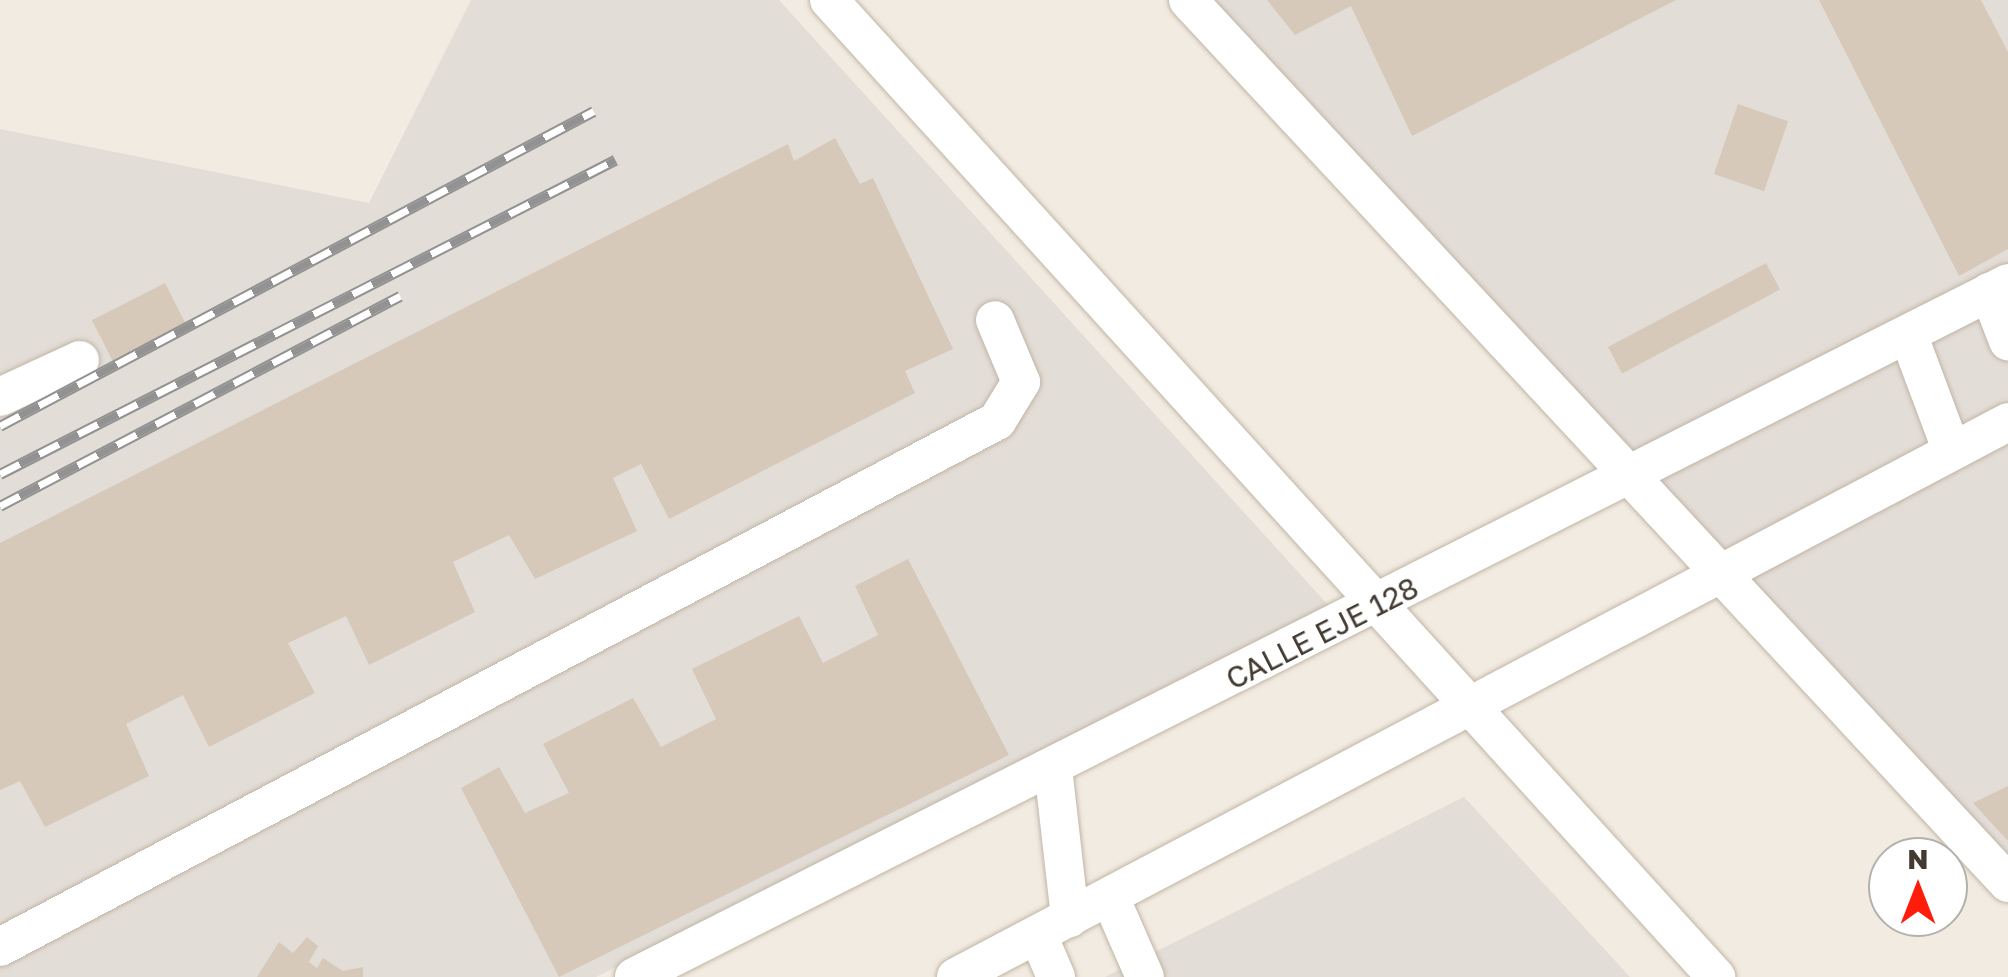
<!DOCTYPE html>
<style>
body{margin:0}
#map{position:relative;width:2008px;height:977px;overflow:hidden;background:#f2ebe1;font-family:"Golos Text",sans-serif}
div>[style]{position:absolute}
.industrial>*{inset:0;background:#e3ddd7}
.building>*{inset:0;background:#d7c9b9;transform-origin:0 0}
.roads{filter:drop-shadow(0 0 2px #c0b5a6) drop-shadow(0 0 2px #c0b5a6)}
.minor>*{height:38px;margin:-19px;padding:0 19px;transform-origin:19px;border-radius:19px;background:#fff}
.rail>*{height:11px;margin-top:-5.5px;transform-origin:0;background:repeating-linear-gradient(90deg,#fff 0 22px,#929292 0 44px);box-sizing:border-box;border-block:2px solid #929292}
span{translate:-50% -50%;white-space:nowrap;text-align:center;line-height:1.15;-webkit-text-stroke:9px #fff;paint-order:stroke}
.street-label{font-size:30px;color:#433b32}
.north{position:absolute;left:1868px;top:837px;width:100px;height:100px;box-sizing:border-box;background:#fff;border:2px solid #b4b1ad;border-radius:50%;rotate:0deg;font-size:28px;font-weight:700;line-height:40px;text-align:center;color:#433b32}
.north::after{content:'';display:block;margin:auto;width:35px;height:45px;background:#ff1c0b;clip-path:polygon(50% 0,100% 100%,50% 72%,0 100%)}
</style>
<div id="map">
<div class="industrial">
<div style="clip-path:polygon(471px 0,779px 0,1328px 605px,596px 977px,0 977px,0 129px,369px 203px)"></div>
<div style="clip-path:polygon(1182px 0,2008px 0,2008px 901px)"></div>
<div style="clip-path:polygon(1464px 797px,1630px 977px,1105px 977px)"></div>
</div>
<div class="building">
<div style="clip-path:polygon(1267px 0,1676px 0,1412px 136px,1351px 6px,1295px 35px)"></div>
<div style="clip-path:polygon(1819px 0,1981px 0,2008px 52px,2008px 249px,1959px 276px)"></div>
<div style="left:1738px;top:104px;width:53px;height:74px;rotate:19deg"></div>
<div style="clip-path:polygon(835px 138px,860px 184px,873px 178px,953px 349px,905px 371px,915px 393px,669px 519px,641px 464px,613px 478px,637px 531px,535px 579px,509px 535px,453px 562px,475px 612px,369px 665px,346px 616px,288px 643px,315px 693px,209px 747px,183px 695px,126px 724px,149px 776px,45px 827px,20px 781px,0 790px,0 543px,788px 144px,794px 161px)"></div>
<div style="left:1766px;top:263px;width:30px;height:179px;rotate:62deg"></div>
<div style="left:165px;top:283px;width:51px;height:82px;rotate:63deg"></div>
<div style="clip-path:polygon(908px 559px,1009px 755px,559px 977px,461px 788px,499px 767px,525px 813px,569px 793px,543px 744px,633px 698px,661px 747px,716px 719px,692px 669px,799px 616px,823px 663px,878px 635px,855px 586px)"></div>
<div style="clip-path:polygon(2008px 786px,2008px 841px,1973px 803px)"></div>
<div style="clip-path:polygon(307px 937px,318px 946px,309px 962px,317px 968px,323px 958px,343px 971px,363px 967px,363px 977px,257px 977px,279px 942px,293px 953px)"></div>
</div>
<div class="roads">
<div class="minor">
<div style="left:829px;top:0;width:1320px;rotate:47.76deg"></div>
<div style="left:1188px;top:0;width:1205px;rotate:47.12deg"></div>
<div style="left:1989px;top:292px;width:53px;rotate:68.8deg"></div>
<div style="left:1908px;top:334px;width:123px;rotate:69.5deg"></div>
<div style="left:0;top:397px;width:88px;rotate:-24.8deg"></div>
<div style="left:1053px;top:768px;width:151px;rotate:83.5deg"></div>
<div style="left:1110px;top:897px;width:87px;rotate:66.4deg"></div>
<div style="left:1038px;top:935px;width:46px;rotate:66.8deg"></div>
<div style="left:0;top:947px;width:1127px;rotate:-27.82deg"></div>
<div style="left:997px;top:421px;width:46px;rotate:-58.4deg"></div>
<div style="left:1021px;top:382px;width:67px;rotate:-112.8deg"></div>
<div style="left:634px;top:977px;width:1539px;rotate:-26.8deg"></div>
<div style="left:956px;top:977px;width:1189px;rotate:-27.81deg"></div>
</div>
</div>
<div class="rail">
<div style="left:0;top:426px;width:672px;rotate:-27.94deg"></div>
<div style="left:0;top:474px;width:691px;rotate:-27.05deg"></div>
<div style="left:0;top:506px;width:452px;rotate:-27.7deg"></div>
</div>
<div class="street-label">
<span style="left:1322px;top:633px;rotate:-27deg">CALLE EJE 128</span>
</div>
<div class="north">N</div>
</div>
